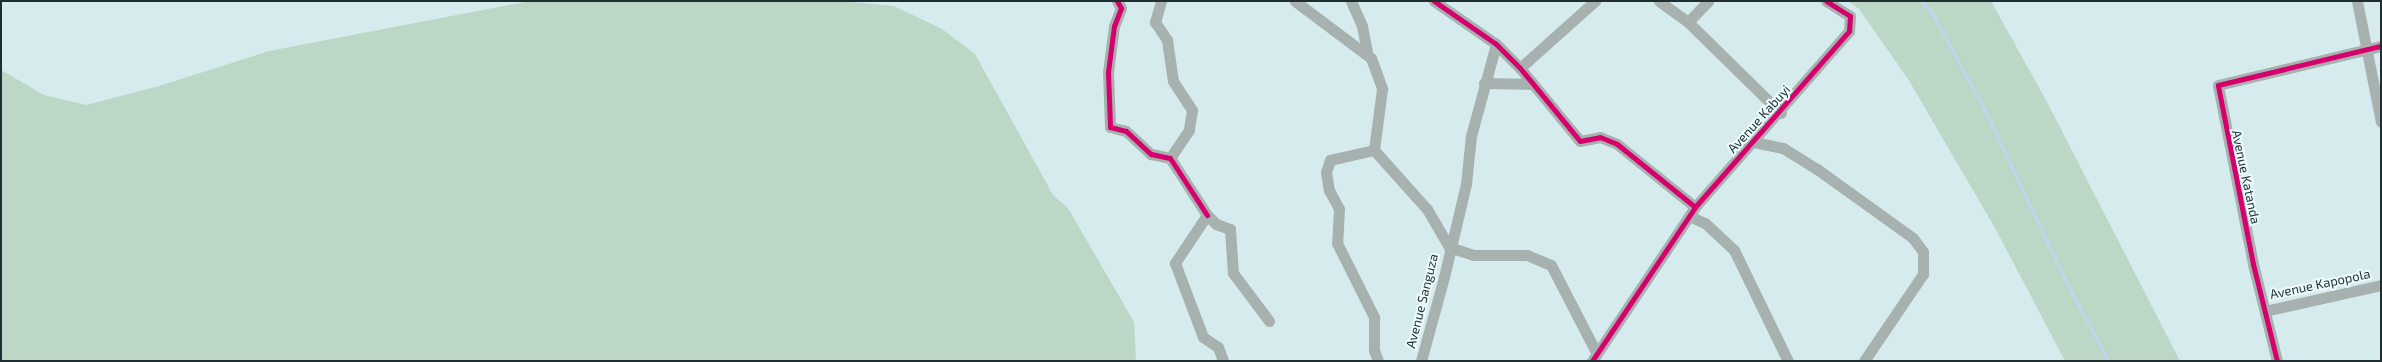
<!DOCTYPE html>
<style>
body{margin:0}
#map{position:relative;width:2382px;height:362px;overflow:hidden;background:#d6ebed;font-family:"Exo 2",sans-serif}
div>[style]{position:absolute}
.green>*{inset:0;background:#bcd7c6}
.stream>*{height:2.5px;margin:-1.25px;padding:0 1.25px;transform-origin:1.25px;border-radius:1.25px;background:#c0d5f0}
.minor>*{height:11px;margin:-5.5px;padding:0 5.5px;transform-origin:5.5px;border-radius:5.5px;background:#a7b1af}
.cycleway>*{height:5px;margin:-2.5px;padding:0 2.5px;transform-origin:2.5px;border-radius:2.5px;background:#d6006c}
span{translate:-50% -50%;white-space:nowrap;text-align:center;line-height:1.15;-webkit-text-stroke:4px #ecfbfd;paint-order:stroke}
.street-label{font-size:13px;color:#1f2e30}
.frame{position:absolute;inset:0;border:2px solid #1f2e30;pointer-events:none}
</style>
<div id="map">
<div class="green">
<div style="clip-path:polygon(530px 1px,841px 1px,894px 6px,942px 29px,975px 54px,1053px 195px,1068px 208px,1134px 322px,1136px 361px,1px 361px,1px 70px,44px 95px,86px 105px,159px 86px,269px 51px)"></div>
<div style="clip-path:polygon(1848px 1px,1991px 1px,2046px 100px,2180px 361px,2065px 361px,1995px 228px,1908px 79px,1859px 9px)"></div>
</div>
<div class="stream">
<div style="left:1921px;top:1px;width:16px;rotate:45deg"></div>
<div style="left:1932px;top:12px;width:111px;rotate:61.6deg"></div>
<div style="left:1985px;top:110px;width:194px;rotate:64.6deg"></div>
<div style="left:2068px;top:285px;width:86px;rotate:61.7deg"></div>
</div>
<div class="minor">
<div style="left:1117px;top:1px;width:8px;rotate:60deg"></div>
<div style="left:1121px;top:8px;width:19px;rotate:111deg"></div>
<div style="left:1114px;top:26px;width:46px;rotate:97.4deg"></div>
<div style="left:1108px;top:72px;width:55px;rotate:87.9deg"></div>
<div style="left:1110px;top:127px;width:16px;rotate:14deg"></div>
<div style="left:1126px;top:131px;width:34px;rotate:43deg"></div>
<div style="left:1151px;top:154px;width:19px;rotate:12deg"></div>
<div style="left:1170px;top:158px;width:68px;rotate:57deg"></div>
<div style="left:1207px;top:215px;width:13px;rotate:45deg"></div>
<div style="left:1216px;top:224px;width:15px;rotate:20deg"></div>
<div style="left:1230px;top:229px;width:44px;rotate:86.1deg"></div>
<div style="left:1233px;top:273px;width:60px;rotate:53.1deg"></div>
<div style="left:1161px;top:1px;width:22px;rotate:106deg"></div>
<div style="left:1155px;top:22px;width:22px;rotate:56deg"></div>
<div style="left:1167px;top:40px;width:41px;rotate:81.7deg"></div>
<div style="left:1173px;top:81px;width:35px;rotate:57deg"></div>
<div style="left:1192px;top:110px;width:20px;rotate:99deg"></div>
<div style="left:1189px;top:130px;width:34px;rotate:124deg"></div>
<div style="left:1295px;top:1px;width:95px;rotate:36.9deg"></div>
<div style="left:1371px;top:58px;width:33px;rotate:70deg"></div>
<div style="left:1382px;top:89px;width:62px;rotate:97.5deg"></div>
<div style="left:1351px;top:1px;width:27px;rotate:66deg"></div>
<div style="left:1362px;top:26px;width:26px;rotate:79deg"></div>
<div style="left:1434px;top:1px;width:75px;rotate:34.7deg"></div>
<div style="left:1496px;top:44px;width:34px;rotate:45deg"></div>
<div style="left:1520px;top:68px;width:94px;rotate:50.6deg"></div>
<div style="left:1580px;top:141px;width:20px;rotate:-11deg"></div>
<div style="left:1600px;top:137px;width:18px;rotate:22deg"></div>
<div style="left:1617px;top:144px;width:100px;rotate:38.9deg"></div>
<div style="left:1659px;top:1px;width:36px;rotate:36deg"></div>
<div style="left:1688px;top:22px;width:130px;rotate:44.4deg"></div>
<div style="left:2357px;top:1px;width:123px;rotate:78.8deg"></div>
<div style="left:1688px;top:22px;width:29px;rotate:-46deg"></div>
<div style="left:1520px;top:68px;width:101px;rotate:-41.8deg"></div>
<div style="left:1484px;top:83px;width:48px;rotate:1.2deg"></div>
<div style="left:1754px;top:142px;width:30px;rotate:12deg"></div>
<div style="left:1783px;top:148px;width:40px;rotate:32deg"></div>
<div style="left:1817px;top:169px;width:118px;rotate:35.7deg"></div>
<div style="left:1913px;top:238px;width:17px;rotate:54deg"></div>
<div style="left:1923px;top:252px;width:22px;rotate:90deg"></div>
<div style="left:1923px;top:274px;width:105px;rotate:124.1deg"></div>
<div style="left:1374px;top:150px;width:79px;rotate:48.1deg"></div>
<div style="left:1427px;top:209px;width:44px;rotate:59.9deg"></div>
<div style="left:1449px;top:247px;width:25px;rotate:18deg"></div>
<div style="left:1473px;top:255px;width:54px"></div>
<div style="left:1527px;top:255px;width:26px;rotate:23deg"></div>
<div style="left:1551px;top:265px;width:98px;rotate:62.7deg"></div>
<div style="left:1374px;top:150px;width:45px;rotate:167.2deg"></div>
<div style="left:1330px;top:160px;width:13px;rotate:108deg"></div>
<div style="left:1326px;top:172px;width:18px;rotate:81deg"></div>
<div style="left:1329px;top:190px;width:21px;rotate:62deg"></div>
<div style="left:1339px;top:209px;width:34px;rotate:93deg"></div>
<div style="left:1337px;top:243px;width:83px;rotate:63.4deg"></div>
<div style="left:1374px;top:317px;width:33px;rotate:90deg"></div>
<div style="left:1374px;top:350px;width:12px;rotate:70deg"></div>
<div style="left:1207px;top:215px;width:58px;rotate:123.7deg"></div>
<div style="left:1175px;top:263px;width:79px;rotate:69.3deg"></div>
<div style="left:1203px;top:337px;width:18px;rotate:34deg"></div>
<div style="left:1218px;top:347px;width:15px;rotate:70deg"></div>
<div style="left:1689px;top:216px;width:17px;rotate:24deg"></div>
<div style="left:1705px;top:223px;width:40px;rotate:43deg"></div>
<div style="left:1734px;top:250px;width:123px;rotate:64.1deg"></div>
<div style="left:2265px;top:311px;width:119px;rotate:-12.6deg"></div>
<div style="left:1421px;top:361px;width:87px;rotate:-74.7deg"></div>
<div style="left:1444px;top:277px;width:96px;rotate:-76.7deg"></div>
<div style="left:1466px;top:184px;width:48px;rotate:-84.1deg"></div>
<div style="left:1471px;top:136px;width:95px;rotate:-74.8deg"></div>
<div style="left:1592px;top:361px;width:185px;rotate:-56.2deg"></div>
<div style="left:1695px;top:207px;width:234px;rotate:-48.8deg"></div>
<div style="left:1849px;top:31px;width:15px;rotate:-86deg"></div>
<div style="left:1850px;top:16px;width:28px;rotate:-148deg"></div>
<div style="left:2277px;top:361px;width:100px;rotate:-103.9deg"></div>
<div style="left:2253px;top:264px;width:182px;rotate:-101.1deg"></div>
<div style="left:2218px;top:85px;width:168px;rotate:-13.5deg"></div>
</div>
<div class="cycleway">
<div style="left:1117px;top:1px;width:8px;rotate:60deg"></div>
<div style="left:1121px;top:8px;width:19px;rotate:111deg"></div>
<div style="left:1114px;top:26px;width:46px;rotate:97.4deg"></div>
<div style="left:1108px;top:72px;width:55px;rotate:87.9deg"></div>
<div style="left:1110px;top:127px;width:16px;rotate:14deg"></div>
<div style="left:1126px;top:131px;width:34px;rotate:43deg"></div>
<div style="left:1151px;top:154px;width:19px;rotate:12deg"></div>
<div style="left:1170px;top:158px;width:68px;rotate:57deg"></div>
<div style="left:1434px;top:1px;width:75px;rotate:34.7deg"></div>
<div style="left:1496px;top:44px;width:34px;rotate:45deg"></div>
<div style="left:1520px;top:68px;width:94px;rotate:50.6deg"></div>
<div style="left:1580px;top:141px;width:20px;rotate:-11deg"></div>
<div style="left:1600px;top:137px;width:18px;rotate:22deg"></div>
<div style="left:1617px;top:144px;width:100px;rotate:38.9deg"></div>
<div style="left:1592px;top:361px;width:185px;rotate:-56.2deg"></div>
<div style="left:1695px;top:207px;width:234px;rotate:-48.8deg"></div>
<div style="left:1849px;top:31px;width:15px;rotate:-86deg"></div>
<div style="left:1850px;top:16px;width:28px;rotate:-148deg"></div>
<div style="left:2277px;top:361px;width:100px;rotate:-103.9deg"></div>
<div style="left:2253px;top:264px;width:182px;rotate:-101.1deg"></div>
<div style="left:2218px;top:85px;width:168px;rotate:-13.5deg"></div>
</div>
<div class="street-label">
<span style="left:1759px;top:119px;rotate:-48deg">Avenue Kabuyi</span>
<span style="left:2246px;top:177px;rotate:78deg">Avenue Katanda</span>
<span style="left:2320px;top:284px;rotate:-12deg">Avenue Kapopola</span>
<span style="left:1422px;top:301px;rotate:-76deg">Avenue Sanguza</span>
</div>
<div class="frame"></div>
</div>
